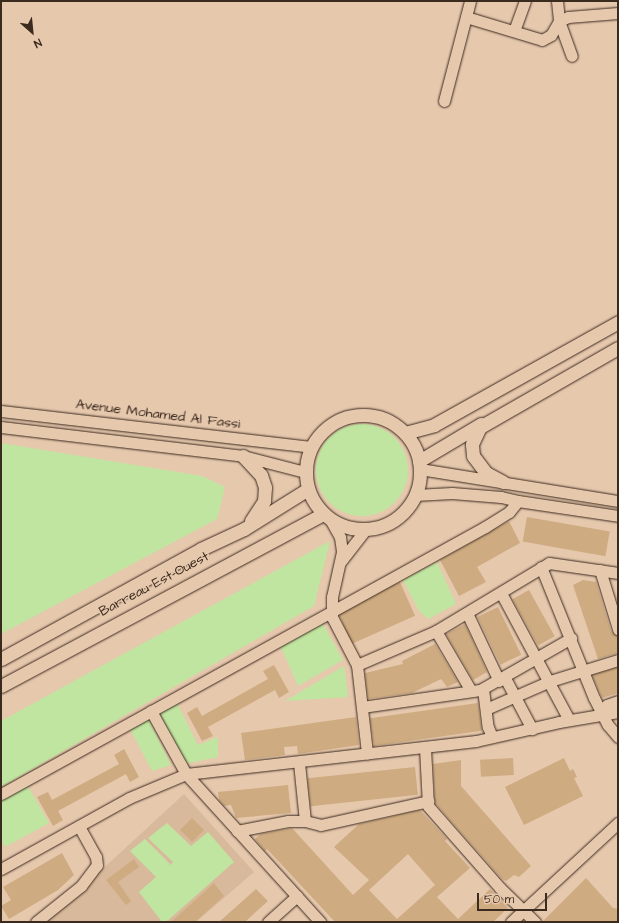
<!DOCTYPE html>
<style>
body{margin:0}
#map{position:relative;width:619px;height:923px;overflow:hidden;background:#e6c8ad;font-family:"Architects Daughter",sans-serif}
div>[style]{position:absolute}
.built>*{inset:0;background:#d8b99b}
.green>*{inset:0;background:#c0e5a0}
.round{border-radius:50%}
.building>*{inset:0;background:#ceab80;transform-origin:0 0}
.roads{filter:drop-shadow(0 0 1px #3b2a1e) drop-shadow(0 0 1px #3b2a1e)}
.minor>*{height:11px;margin:-5.5px;padding:0 5.5px;transform-origin:5.5px;border-radius:5.5px;background:#e6c8ad}
.major>*{height:13px;margin:-6.5px;padding:0 6.5px;transform-origin:6.5px;border-radius:6.5px;background:#e6c8ad}
.major>.ring{margin:-6.5px;padding:0;box-sizing:content-box;background:none;border:13px solid #e6c8ad;border-radius:50%}
span{translate:-50% -50%;white-space:nowrap;text-align:center;line-height:1.15;-webkit-text-stroke:3px #e6c8ad;paint-order:stroke}
.street-label{font-size:14px;color:#3b2a1e}
.frame{position:absolute;inset:0;border:2px solid #3b2a1e;pointer-events:none}
.north{position:absolute;left:12px;top:12px;width:40px;height:40px;-webkit-text-stroke:3px #e6c8ad;paint-order:stroke;rotate:153deg;font-size:11px;font-weight:700;line-height:16px;text-align:center;color:#3b2a1e}
.north::after{content:'';display:block;margin:auto;width:14px;height:18px;background:#3b2a1e;clip-path:polygon(50% 0,100% 100%,50% 72%,0 100%)}
.scale{position:absolute;left:477px;top:893px;width:70px;height:18px;box-sizing:border-box;border:2px solid #3b2a1e;border-top:0;padding-left:5px;font-size:12px;line-height:14px;white-space:nowrap;color:#3b2a1e;-webkit-text-stroke:3px #e6c8ad;paint-order:stroke}
</style>
<div id="map">
<div class="built">
<div style="clip-path:polygon(184px 794px,254px 872px,196px 922px,45px 922px)"></div>
</div>
<div class="green">
<div class="round" style="left:316px;top:424px;width:92px;height:92px"></div>
<div style="clip-path:polygon(1px 443px,202px 476px,225px 487px,217px 519px,1px 634px)"></div>
<div style="clip-path:polygon(330px 541px,314px 606px,1px 787px,1px 721px)"></div>
<div style="clip-path:polygon(437px 562px,456px 604px,428px 619px,419px 611px,403px 580px)"></div>
<div style="clip-path:polygon(322px 622px,343px 660px,298px 686px,279px 643px)"></div>
<div style="clip-path:polygon(344px 666px,348px 697px,285px 701px)"></div>
<div style="clip-path:polygon(177px 703px,198px 745px,218px 737px,218px 757px,185px 764px,159px 715px)"></div>
<div style="clip-path:polygon(146px 714px,171px 765px,152px 771px,128px 725px)"></div>
<div style="clip-path:polygon(26px 783px,49px 823px,5px 847px,1px 840px,1px 798px)"></div>
<div style="clip-path:polygon(167px 823px,191px 846px,208px 832px,234px 862px,166px 922px,162px 922px,139px 892px,156px 877px,130px 851px,145px 839px,170px 864px,169px 866px,175px 860px,173px 862px,148px 838px)"></div>
</div>
<div class="building">
<div style="left:527px;top:517px;width:84px;height:25px;rotate:10deg"></div>
<div style="clip-path:polygon(509px 521px,520px 543px,477px 567px,486px 582px,459px 596px,440px 560px)"></div>
<div style="clip-path:polygon(583px 580px,596px 582px,611px 631px,618px 636px,618px 653px,598px 659px,573px 585px)"></div>
<div style="left:400px;top:582px;width:37px;height:69px;rotate:66deg"></div>
<div style="left:529px;top:590px;width:53px;height:19px;rotate:61deg"></div>
<div style="left:498px;top:607px;width:53px;height:23px;rotate:64deg"></div>
<div style="clip-path:polygon(465px 624px,487px 672px,473px 680px,446px 634px)"></div>
<div style="clip-path:polygon(435px 644px,458px 682px,447px 687px,441px 679px,412px 693px,368px 699px,365px 673px,403px 664px,402px 661px)"></div>
<div style="clip-path:polygon(274px 665px,289px 692px,279px 698px,275px 690px,208px 727px,213px 736px,202px 741px,187px 713px,197px 707px,202px 716px,268px 679px,263px 671px)"></div>
<div style="clip-path:polygon(618px 667px,618px 693px,602px 698px,592px 675px)"></div>
<div style="left:478px;top:703px;width:28px;height:109px;rotate:82deg"></div>
<div style="clip-path:polygon(356px 717px,359px 745px,298px 754px,297px 746px,284px 747px,285px 755px,245px 760px,241px 733px)"></div>
<div style="clip-path:polygon(124px 749px,139px 777px,130px 782px,126px 774px,58px 811px,63px 820px,53px 826px,37px 797px,48px 792px,52px 800px,119px 764px,114px 755px)"></div>
<div style="left:513px;top:758px;width:17px;height:33px;rotate:87deg"></div>
<div style="clip-path:polygon(564px 758px,570px 771px,573px 769px,577px 777px,574px 778px,583px 796px,524px 825px,505px 787px)"></div>
<div style="clip-path:polygon(461px 760px,461px 786px,531px 866px,519px 877px,514px 875px,506px 881px,502px 879px,435px 803px,433px 764px)"></div>
<div style="left:415px;top:767px;width:28px;height:108px;rotate:84deg"></div>
<div style="clip-path:polygon(288px 785px,291px 813px,236px 818px,231px 805px,224px 806px,219px 800px,218px 792px)"></div>
<div style="clip-path:polygon(evenodd,420px 810px,447px 839px,445px 841px,470px 868px,437px 897px,458px 919px,490px 889px,508px 908px,493px 922px,335px 922px,267px 849px,265px 851px,255px 839px,260px 834px,292px 828px,353px 895px,369px 880px,334px 847px,359px 824px,420px 810px,408px 854px,435px 885px,397px 919px,369px 890px,408px 854px)"></div>
<div style="left:192px;top:818px;width:17px;height:17px;rotate:45deg"></div>
<div style="clip-path:polygon(62px 853px,74px 875px,58px 890px,9px 919px,1px 906px,11px 900px,3px 887px)"></div>
<div style="clip-path:polygon(134px 859px,139px 867px,118px 882px,131px 901px,126px 905px,106px 880px)"></div>
<div style="clip-path:polygon(586px 878px,613px 908px,618px 909px,618px 922px,542px 922px)"></div>
<div style="clip-path:polygon(214px 883px,224px 896px,195px 922px,171px 922px)"></div>
<div style="clip-path:polygon(256px 889px,268px 901px,258px 910px,245px 922px,219px 922px)"></div>
</div>
<div class="roads">
<div class="minor">
<div style="left:557px;top:1px;width:20px;rotate:84deg"></div>
<div style="left:559px;top:21px;width:37px;rotate:70deg"></div>
<div style="left:466px;top:17px;width:79px;rotate:16.8deg"></div>
<div style="left:542px;top:40px;width:10px;rotate:-29deg"></div>
<div style="left:551px;top:35px;width:16px;rotate:-60deg"></div>
<div style="left:559px;top:21px;width:10px;rotate:-24deg"></div>
<div style="left:568px;top:17px;width:50px;rotate:-4.6deg"></div>
<div style="left:514px;top:31px;width:32px;rotate:-70deg"></div>
<div style="left:444px;top:101px;width:103px;rotate:-75.4deg"></div>
<div style="left:1px;top:411px;width:312px;rotate:6.6deg"></div>
<div style="left:1px;top:427px;width:244px;rotate:6.8deg"></div>
<div style="left:243px;top:456px;width:64px;rotate:14.5deg"></div>
<div style="left:420px;top:469px;width:201px;rotate:9.2deg"></div>
<div style="left:415px;top:495px;width:37px;rotate:-3deg"></div>
<div style="left:452px;top:493px;width:49px;rotate:4.7deg"></div>
<div style="left:501px;top:497px;width:17px;rotate:13deg"></div>
<div style="left:518px;top:501px;width:101px;rotate:8.5deg"></div>
<div style="left:330px;top:519px;width:21px;rotate:61deg"></div>
<div style="left:340px;top:537px;width:15px;rotate:82deg"></div>
<div style="left:342px;top:552px;width:46px;rotate:102.5deg"></div>
<div style="left:332px;top:597px;width:20px;rotate:90deg"></div>
<div style="left:332px;top:617px;width:54px;rotate:62.5deg"></div>
<div style="left:357px;top:665px;width:89px;rotate:83.5deg"></div>
<div style="left:341px;top:561px;width:41px;rotate:-52deg"></div>
<div style="left:541px;top:567px;width:141px;rotate:68deg"></div>
<div style="left:594px;top:698px;width:30px;rotate:63deg"></div>
<div style="left:608px;top:725px;width:16px;rotate:50deg"></div>
<div style="left:600px;top:570px;width:62px;rotate:73deg"></div>
<div style="left:501px;top:593px;width:144px;rotate:61.8deg"></div>
<div style="left:467px;top:613px;width:75px;rotate:64.8deg"></div>
<div style="left:436px;top:631px;width:69px;rotate:59.7deg"></div>
<div style="left:357px;top:665px;width:86px;rotate:-23.3deg"></div>
<div style="left:436px;top:631px;width:132px;rotate:-31deg"></div>
<div style="left:549px;top:563px;width:70px;rotate:8.2deg"></div>
<div style="left:505px;top:678px;width:58px;rotate:62.1deg"></div>
<div style="left:483px;top:689px;width:38px;rotate:83deg"></div>
<div style="left:488px;top:727px;width:11px;rotate:68deg"></div>
<div style="left:362px;top:707px;width:119px;rotate:-8.2deg"></div>
<div style="left:480px;top:690px;width:105px;rotate:-29.7deg"></div>
<div style="left:486px;top:709px;width:70px;rotate:-23.6deg"></div>
<div style="left:550px;top:681px;width:71px;rotate:-17.2deg"></div>
<div style="left:151px;top:711px;width:72px;rotate:60.9deg"></div>
<div style="left:186px;top:774px;width:200px;rotate:47.8deg"></div>
<div style="left:601px;top:714px;width:11px;rotate:-56deg"></div>
<div style="left:607px;top:705px;width:12px;rotate:-20deg"></div>
<div style="left:425px;top:748px;width:58px;rotate:87deg"></div>
<div style="left:428px;top:806px;width:109px;rotate:48.7deg"></div>
<div style="left:500px;top:888px;width:49px;rotate:44.2deg"></div>
<div style="left:299px;top:763px;width:58px;rotate:84.1deg"></div>
<div style="left:1px;top:794px;width:553px;rotate:-28.88deg"></div>
<div style="left:485px;top:527px;width:28px;rotate:-32deg"></div>
<div style="left:509px;top:512px;width:14px;rotate:-51deg"></div>
<div style="left:237px;top:831px;width:52px;rotate:-11.1deg"></div>
<div style="left:288px;top:821px;width:17px"></div>
<div style="left:305px;top:821px;width:16px;rotate:14deg"></div>
<div style="left:321px;top:825px;width:110px;rotate:-12.6deg"></div>
<div style="left:1px;top:869px;width:146px;rotate:-29deg"></div>
<div style="left:129px;top:798px;width:62px;rotate:-22.8deg"></div>
<div style="left:186px;top:774px;width:292px;rotate:-6.5deg"></div>
<div style="left:476px;top:741px;width:85px;rotate:-12.9deg"></div>
<div style="left:559px;top:722px;width:60px;rotate:-9.6deg"></div>
<div style="left:36px;top:922px;width:58px;rotate:-38.7deg"></div>
<div style="left:81px;top:886px;width:26px;rotate:-53deg"></div>
<div style="left:97px;top:865px;width:8px;rotate:-97deg"></div>
<div style="left:96px;top:857px;width:35px;rotate:-119deg"></div>
<div style="left:268px;top:922px;width:39px;rotate:-42deg"></div>
<div style="left:511px;top:922px;width:146px;rotate:-42.8deg"></div>
</div>
<div class="major">
<div class="ring" style="left:306px;top:415px;width:101px;height:101px"></div>
<div style="left:405px;top:433px;width:30px;rotate:-15deg"></div>
<div style="left:434px;top:425px;width:211px;rotate:-29.2deg"></div>
<div style="left:243px;top:456px;width:26px;rotate:47deg"></div>
<div style="left:261px;top:475px;width:13px;rotate:72deg"></div>
<div style="left:265px;top:487px;width:14px;rotate:94deg"></div>
<div style="left:264px;top:501px;width:24px;rotate:123deg"></div>
<div style="left:419px;top:461px;width:72px;rotate:-30.8deg"></div>
<div style="left:503px;top:482px;width:19px;rotate:-152deg"></div>
<div style="left:486px;top:473px;width:21px;rotate:-127deg"></div>
<div style="left:473px;top:456px;width:12px;rotate:-95deg"></div>
<div style="left:472px;top:444px;width:19px;rotate:-65deg"></div>
<div style="left:480px;top:427px;width:159px;rotate:-29.8deg"></div>
<div style="left:1px;top:659px;width:228px;rotate:-28.8deg"></div>
<div style="left:201px;top:549px;width:47px;rotate:-24.9deg"></div>
<div style="left:244px;top:529px;width:75px;rotate:-32deg"></div>
<div style="left:1px;top:686px;width:365px;rotate:-28.1deg"></div>
</div>
</div>
<div class="street-label">
<span style="left:158px;top:414px;rotate:7deg">Avenue Mohamed Al Fassi</span>
<span style="left:154px;top:584px;rotate:-28deg">Barreau Est-Ouest</span>
</div>
<div class="frame"></div>
<div class="north">N</div>
<div class="scale">50 m</div>
</div>
